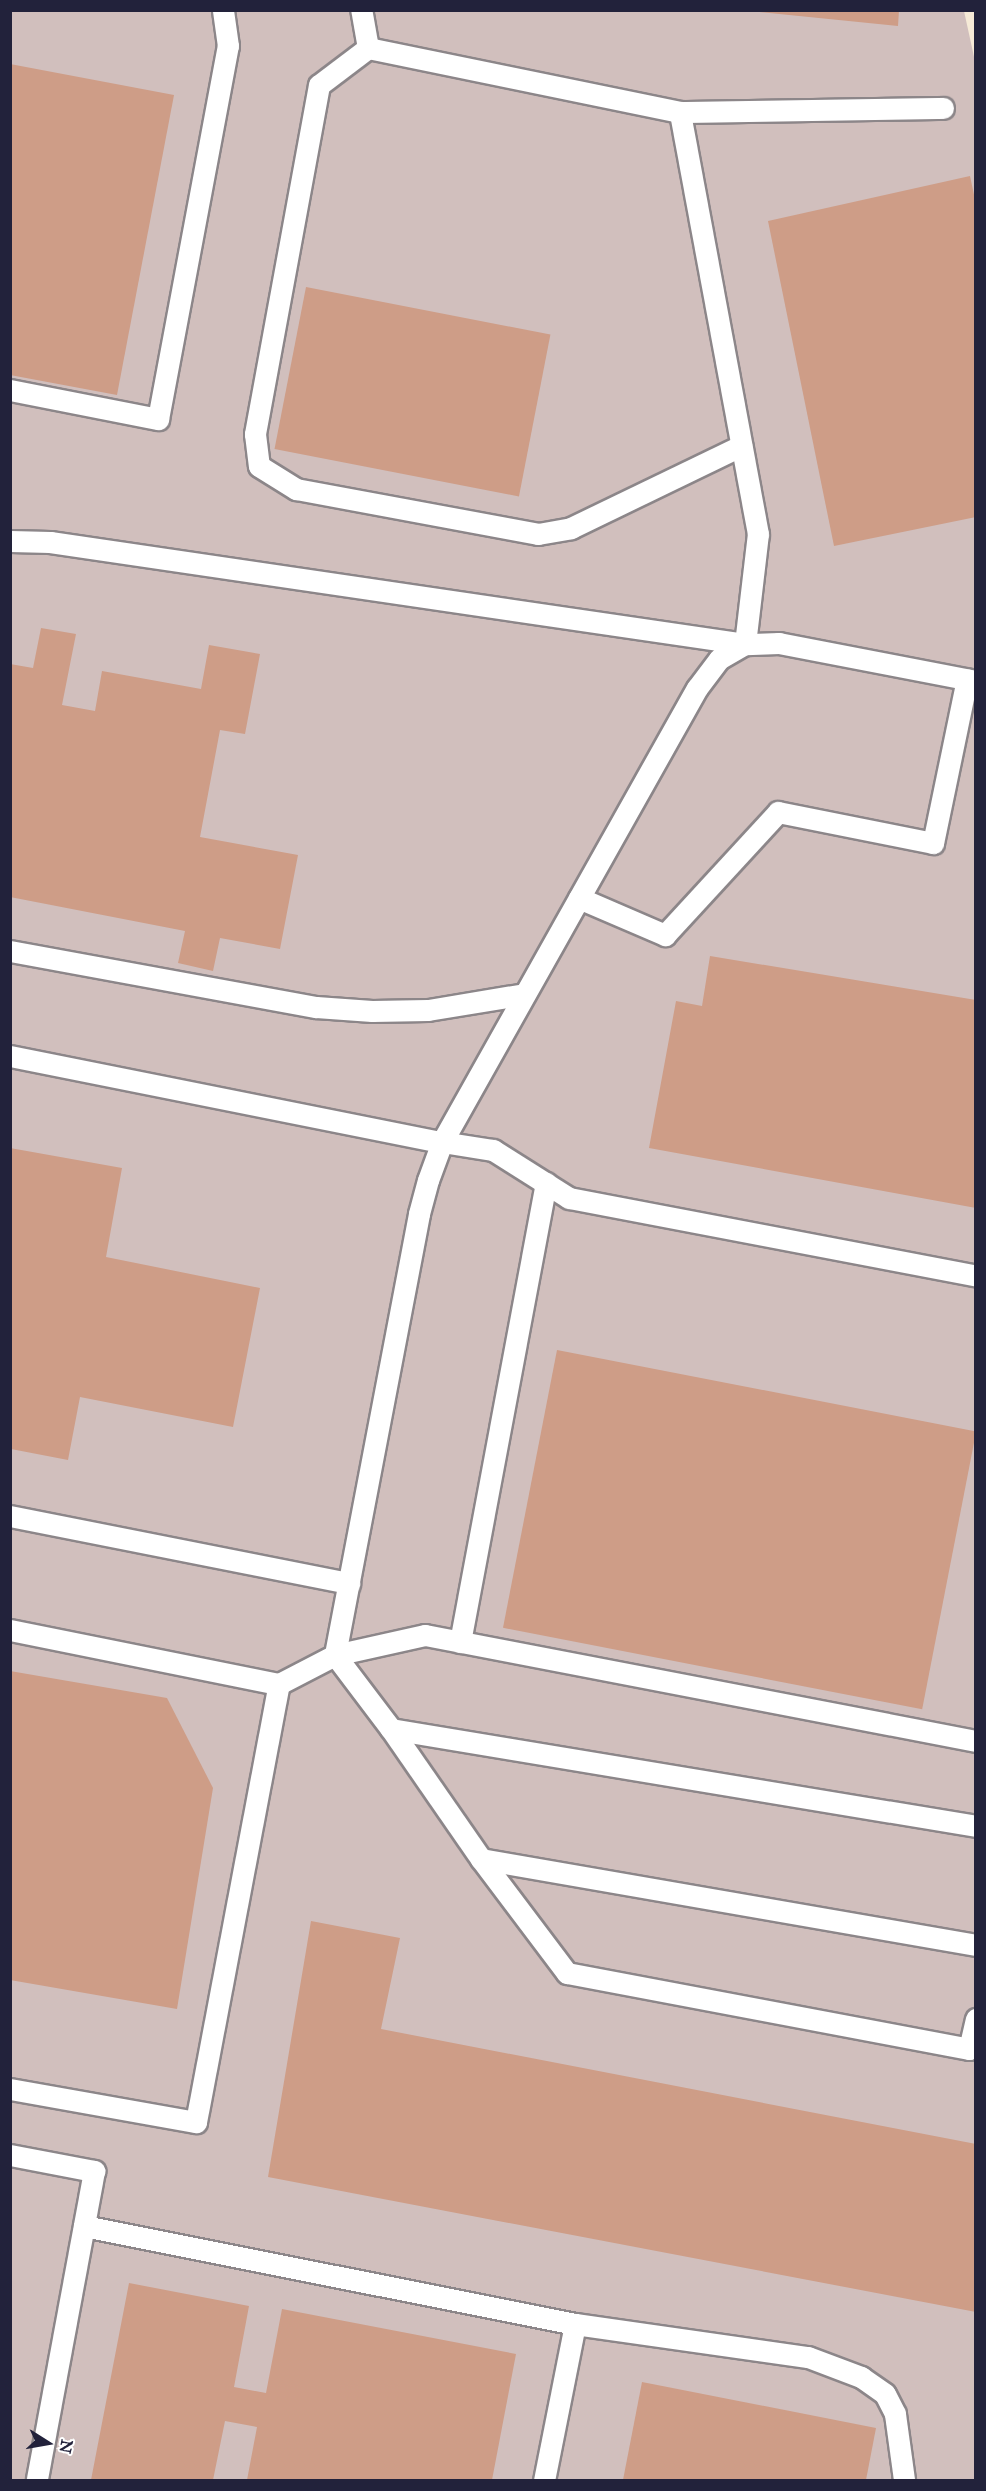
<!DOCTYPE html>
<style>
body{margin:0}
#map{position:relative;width:986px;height:2491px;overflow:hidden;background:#f6ead7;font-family:"IM FELL Great Primer",serif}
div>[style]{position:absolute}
.industrial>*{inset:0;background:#d1bfbd}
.building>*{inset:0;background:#ce9d87;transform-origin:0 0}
.roads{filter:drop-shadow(2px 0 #8c8689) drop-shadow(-2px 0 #8c8689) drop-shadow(0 2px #8c8689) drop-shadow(0 -2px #8c8689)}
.lane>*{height:21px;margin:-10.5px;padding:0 10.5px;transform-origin:10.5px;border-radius:10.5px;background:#fff}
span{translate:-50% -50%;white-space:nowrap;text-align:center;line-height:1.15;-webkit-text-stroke:4.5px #fff;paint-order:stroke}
.frame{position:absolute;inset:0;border:12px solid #22223b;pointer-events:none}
.north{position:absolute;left:18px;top:2413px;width:60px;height:60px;-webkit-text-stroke:4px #fff;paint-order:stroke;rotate:101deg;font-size:16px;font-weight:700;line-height:24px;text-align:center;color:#22223b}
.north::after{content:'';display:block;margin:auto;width:21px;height:27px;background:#22223b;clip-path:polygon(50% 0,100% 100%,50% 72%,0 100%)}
</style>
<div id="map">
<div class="industrial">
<div style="clip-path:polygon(11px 11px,964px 11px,976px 66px,975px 2480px,11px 2480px)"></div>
</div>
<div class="building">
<div style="clip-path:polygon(740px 10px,899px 10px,898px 26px)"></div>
<div style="clip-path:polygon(10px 64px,174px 95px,117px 395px,10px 375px)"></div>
<div style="clip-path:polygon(970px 176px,976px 204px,976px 517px,834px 546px,768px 221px)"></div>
<div style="left:306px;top:287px;width:249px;height:165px;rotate:11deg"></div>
<div style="clip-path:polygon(41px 628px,76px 634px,62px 705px,95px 711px,102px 671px,201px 689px,209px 645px,260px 654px,245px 734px,220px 730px,200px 837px,298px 855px,280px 949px,220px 938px,213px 971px,178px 963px,185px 931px,10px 897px,10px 664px,33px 668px)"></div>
<div style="clip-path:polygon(710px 956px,976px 1000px,976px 1208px,649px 1148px,676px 1001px,702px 1006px)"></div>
<div style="clip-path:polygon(10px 1148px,122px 1168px,106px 1257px,260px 1288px,233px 1427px,80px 1397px,68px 1460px,11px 1449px)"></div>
<div style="left:557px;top:1350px;width:427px;height:283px;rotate:11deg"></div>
<div style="clip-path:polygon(10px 1671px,167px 1698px,213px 1788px,177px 2009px,10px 1980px)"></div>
<div style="clip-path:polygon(311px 1921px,400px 1938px,381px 2029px,976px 2144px,976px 2312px,268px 2177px)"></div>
<div style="clip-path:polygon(129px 2283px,249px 2306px,234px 2387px,266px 2393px,282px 2309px,516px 2354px,492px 2480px,247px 2480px,257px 2427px,225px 2421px,213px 2480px,91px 2480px)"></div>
<div style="clip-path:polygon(642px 2382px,876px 2428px,866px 2480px,623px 2480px)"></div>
</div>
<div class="roads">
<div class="lane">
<div style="left:368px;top:48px;width:61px;rotate:142.9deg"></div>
<div style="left:319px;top:85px;width:355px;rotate:100.4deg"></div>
<div style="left:255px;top:434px;width:32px;rotate:83deg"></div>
<div style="left:259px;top:466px;width:44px;rotate:31.9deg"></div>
<div style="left:296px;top:489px;width:246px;rotate:10.5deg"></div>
<div style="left:538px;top:534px;width:34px;rotate:-10deg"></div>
<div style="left:571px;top:528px;width:189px;rotate:-25.8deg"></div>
<div style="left:680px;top:112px;width:263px;rotate:-0.9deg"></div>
<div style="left:10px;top:390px;width:151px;rotate:11.1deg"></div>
<div style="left:158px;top:419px;width:380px;rotate:-79.4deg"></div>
<div style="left:228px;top:46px;width:36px;rotate:-98deg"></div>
<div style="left:10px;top:541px;width:40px;rotate:1.4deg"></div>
<div style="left:50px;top:542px;width:702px;rotate:8.35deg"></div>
<div style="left:745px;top:644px;width:111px;rotate:-83.3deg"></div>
<div style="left:758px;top:534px;width:429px;rotate:-100.5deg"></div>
<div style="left:680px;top:112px;width:318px;rotate:-168.4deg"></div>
<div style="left:368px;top:48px;width:39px;rotate:-100deg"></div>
<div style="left:976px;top:681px;width:201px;rotate:-169.1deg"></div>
<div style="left:779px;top:643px;width:34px;rotate:178deg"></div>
<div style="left:745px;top:644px;width:30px;rotate:150deg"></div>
<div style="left:719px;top:659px;width:36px;rotate:127deg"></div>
<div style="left:697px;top:688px;width:521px;rotate:119.32deg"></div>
<div style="left:442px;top:1142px;width:40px;rotate:110.2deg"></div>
<div style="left:428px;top:1180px;width:35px;rotate:105deg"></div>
<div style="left:419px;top:1214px;width:449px;rotate:100.8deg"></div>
<div style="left:335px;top:1655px;width:93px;rotate:52.9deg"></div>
<div style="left:391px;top:1729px;width:158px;rotate:55.3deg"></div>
<div style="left:481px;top:1859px;width:502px;rotate:9.86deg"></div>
<div style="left:579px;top:898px;width:94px;rotate:23.3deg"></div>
<div style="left:665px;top:935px;width:167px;rotate:-47.4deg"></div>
<div style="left:778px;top:812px;width:158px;rotate:11.3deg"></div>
<div style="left:933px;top:843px;width:167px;rotate:-78.3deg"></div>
<div style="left:10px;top:951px;width:311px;rotate:10.4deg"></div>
<div style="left:316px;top:1007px;width:56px;rotate:4.1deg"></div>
<div style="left:372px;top:1011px;width:56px;rotate:-1deg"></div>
<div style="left:428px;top:1010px;width:98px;rotate:-9.4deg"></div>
<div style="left:10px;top:1056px;width:440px;rotate:11.3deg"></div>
<div style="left:442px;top:1142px;width:52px;rotate:8.9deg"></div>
<div style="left:493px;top:1150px;width:90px;rotate:32.3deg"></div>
<div style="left:569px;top:1198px;width:414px;rotate:10.8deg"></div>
<div style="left:10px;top:1516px;width:346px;rotate:11.2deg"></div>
<div style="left:10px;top:1630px;width:274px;rotate:11.4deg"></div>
<div style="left:279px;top:1684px;width:63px;rotate:-27.4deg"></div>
<div style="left:335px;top:1655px;width:92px;rotate:-12.5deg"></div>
<div style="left:425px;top:1635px;width:561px;rotate:10.89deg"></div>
<div style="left:460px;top:1642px;width:467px;rotate:-79.4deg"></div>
<div style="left:391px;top:1729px;width:593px;rotate:9.41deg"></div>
<div style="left:481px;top:1859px;width:143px;rotate:53deg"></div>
<div style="left:567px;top:1973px;width:409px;rotate:10.7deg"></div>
<div style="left:969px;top:2049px;width:31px;rotate:-77deg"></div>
<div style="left:10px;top:2089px;width:189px;rotate:10.1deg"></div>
<div style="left:196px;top:2122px;width:446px;rotate:-79.3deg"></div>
<div style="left:10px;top:2155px;width:86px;rotate:10.8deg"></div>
<div style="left:94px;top:2171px;width:314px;rotate:100.5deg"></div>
<div style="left:84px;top:2226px;width:501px;rotate:11.29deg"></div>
<div style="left:575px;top:2324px;width:159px;rotate:101.2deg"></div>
<div style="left:575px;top:2324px;width:235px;rotate:8.1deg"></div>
<div style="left:808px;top:2357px;width:57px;rotate:20.7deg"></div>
<div style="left:861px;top:2377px;width:29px;rotate:35deg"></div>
<div style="left:885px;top:2394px;width:22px;rotate:63deg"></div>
<div style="left:895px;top:2414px;width:67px;rotate:82.2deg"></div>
</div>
</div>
<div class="frame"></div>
<div class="north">N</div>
</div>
